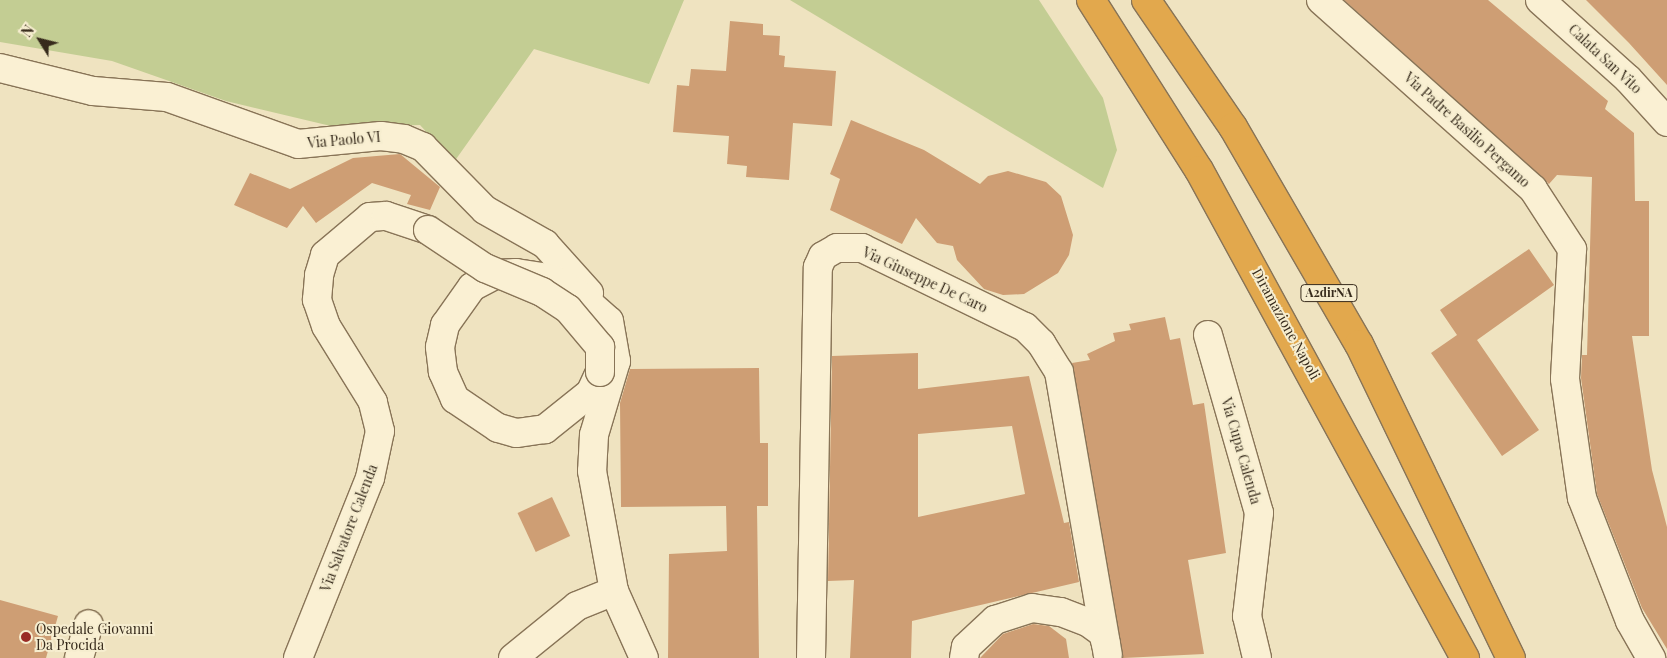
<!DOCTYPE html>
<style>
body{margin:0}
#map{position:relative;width:1667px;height:658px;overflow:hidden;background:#efe3c0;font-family:"Playfair Display",serif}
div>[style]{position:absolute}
.green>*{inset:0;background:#c3cd93}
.building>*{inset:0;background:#ce9e74;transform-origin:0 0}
.roads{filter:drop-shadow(1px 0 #887457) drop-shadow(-1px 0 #887457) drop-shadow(0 1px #887457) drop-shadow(0 -1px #887457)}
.minor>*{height:28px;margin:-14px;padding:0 14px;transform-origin:14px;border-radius:14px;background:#faf0d3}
.highway>*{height:28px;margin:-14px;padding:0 14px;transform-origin:14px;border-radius:14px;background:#e2a84d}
.bridges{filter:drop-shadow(1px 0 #887457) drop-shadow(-1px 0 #887457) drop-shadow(0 1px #887457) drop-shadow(0 -1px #887457)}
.minor-bridge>*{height:28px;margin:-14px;padding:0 14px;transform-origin:14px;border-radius:14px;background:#faf0d3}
.dots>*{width:14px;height:14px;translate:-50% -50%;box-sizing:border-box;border:2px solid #f6edcf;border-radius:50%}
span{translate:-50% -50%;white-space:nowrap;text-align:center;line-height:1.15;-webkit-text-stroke:4px #f6edcf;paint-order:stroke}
.shield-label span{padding:1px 4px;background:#f6edcf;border:1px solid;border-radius:4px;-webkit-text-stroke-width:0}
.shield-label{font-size:12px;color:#372b1c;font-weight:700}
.street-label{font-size:14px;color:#372b1c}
.poi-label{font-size:14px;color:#372b1c}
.left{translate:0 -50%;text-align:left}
.north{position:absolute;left:15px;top:15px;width:50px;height:50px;-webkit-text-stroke:4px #f6edcf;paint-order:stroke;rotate:306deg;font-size:14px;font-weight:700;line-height:20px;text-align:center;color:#372b1c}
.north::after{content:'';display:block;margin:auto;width:18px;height:22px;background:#372b1c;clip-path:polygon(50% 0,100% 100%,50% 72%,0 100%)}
</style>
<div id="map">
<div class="green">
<div style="clip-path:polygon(0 0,684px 0,649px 84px,534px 49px,454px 162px,420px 125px,335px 127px,226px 101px,112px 61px,0 42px)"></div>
<div style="clip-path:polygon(790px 0,1039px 0,1103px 98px,1117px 150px,1103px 188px)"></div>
</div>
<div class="building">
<div style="clip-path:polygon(1344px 0,1488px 0,1608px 101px,1605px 109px,1634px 133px,1635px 201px,1649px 201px,1649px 336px,1632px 336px,1652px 470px,1667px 527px,1667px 649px,1642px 608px,1597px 494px,1581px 378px,1582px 355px,1587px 355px,1592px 177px,1557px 175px,1549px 184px)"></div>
<div style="clip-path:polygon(1586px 0,1667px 0,1667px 85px,1629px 43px)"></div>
<div style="clip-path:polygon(730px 21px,763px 24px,763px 35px,780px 36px,779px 55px,785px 56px,784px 67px,836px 71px,832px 126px,793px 123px,789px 180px,746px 177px,747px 166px,727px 164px,729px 136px,673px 132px,677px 85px,689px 86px,691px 69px,726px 71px)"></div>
<div style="clip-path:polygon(851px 120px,924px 150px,980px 184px,988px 176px,1008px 171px,1046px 182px,1061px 196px,1073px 235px,1069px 255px,1058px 273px,1024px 294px,1003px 295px,984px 289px,957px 260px,953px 246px,937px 243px,916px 218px,902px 244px,830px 210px,840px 179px,830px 174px)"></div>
<div style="clip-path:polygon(400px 154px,440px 187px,430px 210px,407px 204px,411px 195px,372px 183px,316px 223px,303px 206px,287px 228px,234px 205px,250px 173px,290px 189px,353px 158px)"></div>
<div style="clip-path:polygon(1529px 249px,1554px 285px,1477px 340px,1539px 430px,1502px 456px,1431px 353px,1457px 335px,1440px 310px)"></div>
<div style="clip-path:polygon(1165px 317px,1170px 340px,1180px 338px,1193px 405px,1204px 403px,1226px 553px,1188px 560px,1204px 654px,1123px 658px,1072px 363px,1090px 360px,1087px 354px,1115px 341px,1113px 333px,1131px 330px,1129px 324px)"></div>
<div style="clip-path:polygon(evenodd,918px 353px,918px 389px,1029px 376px,1064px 523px,1069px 522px,1079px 582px,912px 621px,911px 658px,850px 658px,854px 580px,828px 581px,832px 356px,918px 353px,1012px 426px,1025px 494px,918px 517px,918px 434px,1012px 426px)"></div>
<div style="clip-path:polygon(759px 368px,760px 443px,768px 443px,768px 506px,757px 506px,759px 658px,668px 658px,669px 554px,727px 551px,726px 506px,621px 507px,620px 403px,630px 369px)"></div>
<div style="left:552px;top:497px;width:43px;height:38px;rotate:65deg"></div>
<div style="clip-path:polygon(0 600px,58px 616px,46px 658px,0 658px)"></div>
<div style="clip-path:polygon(1033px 624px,1049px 626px,1066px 639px,1069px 658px,980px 658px,1003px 634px)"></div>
</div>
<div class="roads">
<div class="minor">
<div style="left:1321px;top:0;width:284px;rotate:41.7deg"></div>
<div style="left:1533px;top:189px;width:72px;rotate:57deg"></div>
<div style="left:1572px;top:249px;width:130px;rotate:93.1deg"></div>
<div style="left:1565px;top:379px;width:120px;rotate:81.9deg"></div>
<div style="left:1582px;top:498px;width:132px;rotate:68.7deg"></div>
<div style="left:1630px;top:621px;width:43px;rotate:60.4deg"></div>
<div style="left:1540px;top:0;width:118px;rotate:41.9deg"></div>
<div style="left:1628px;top:79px;width:58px;rotate:47.8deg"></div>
<div style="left:0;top:68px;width:96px;rotate:13.9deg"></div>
<div style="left:93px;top:91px;width:74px;rotate:4.6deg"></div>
<div style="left:167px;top:97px;width:139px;rotate:19.7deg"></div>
<div style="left:298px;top:144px;width:83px;rotate:-5.5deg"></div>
<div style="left:381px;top:136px;width:23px;rotate:7deg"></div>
<div style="left:404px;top:139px;width:21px;rotate:23deg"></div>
<div style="left:423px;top:147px;width:88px;rotate:45.5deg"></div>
<div style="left:485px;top:210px;width:69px;rotate:29.5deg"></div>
<div style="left:545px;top:244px;width:66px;rotate:48.1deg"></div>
<div style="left:1208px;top:335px;width:185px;rotate:74deg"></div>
<div style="left:1259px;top:513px;width:104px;rotate:96.6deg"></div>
<div style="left:1247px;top:616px;width:43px;rotate:76.6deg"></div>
<div style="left:600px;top:372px;width:23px;rotate:115deg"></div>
<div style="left:590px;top:393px;width:58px;rotate:141.3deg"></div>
<div style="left:545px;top:429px;width:29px;rotate:172deg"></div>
<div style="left:516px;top:433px;width:19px;rotate:-164deg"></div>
<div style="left:498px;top:428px;width:52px;rotate:-146deg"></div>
<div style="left:455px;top:399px;width:30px;rotate:-114deg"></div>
<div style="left:443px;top:372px;width:25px;rotate:-97deg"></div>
<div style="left:440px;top:347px;width:23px;rotate:-77deg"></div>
<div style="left:445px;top:325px;width:47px;rotate:-54.6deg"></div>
<div style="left:472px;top:287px;width:27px;rotate:-28deg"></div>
<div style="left:496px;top:274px;width:20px;rotate:-3deg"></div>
<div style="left:516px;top:273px;width:38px;rotate:9deg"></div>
<div style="left:554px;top:279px;width:24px;rotate:30deg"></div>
<div style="left:575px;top:291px;width:45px;rotate:41.4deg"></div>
<div style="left:609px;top:321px;width:41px;rotate:80.1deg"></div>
<div style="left:616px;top:361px;width:77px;rotate:106.6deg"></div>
<div style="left:594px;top:435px;width:36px;rotate:93deg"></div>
<div style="left:592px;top:471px;width:122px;rotate:79.6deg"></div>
<div style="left:614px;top:591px;width:73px;rotate:65.9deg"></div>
<div style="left:79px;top:658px;width:35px;rotate:-74deg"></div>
<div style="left:298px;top:658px;width:194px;rotate:-68.2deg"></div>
<div style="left:370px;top:478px;width:48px;rotate:-78deg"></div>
<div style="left:380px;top:431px;width:30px;rotate:-104deg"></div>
<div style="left:373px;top:402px;width:89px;rotate:-121.7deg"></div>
<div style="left:326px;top:326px;width:28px;rotate:-109deg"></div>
<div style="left:317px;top:300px;width:25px;rotate:-85deg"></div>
<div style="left:319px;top:275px;width:21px;rotate:-73deg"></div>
<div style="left:325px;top:255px;width:59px;rotate:-40.2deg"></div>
<div style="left:370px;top:217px;width:16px;rotate:-4deg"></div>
<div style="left:386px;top:216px;width:44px;rotate:18.4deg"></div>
<div style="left:513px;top:658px;width:82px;rotate:-39.1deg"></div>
<div style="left:577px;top:606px;width:40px;rotate:-22deg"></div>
<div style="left:811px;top:658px;width:391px;rotate:-89deg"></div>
<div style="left:818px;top:267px;width:12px;rotate:-66deg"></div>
<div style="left:823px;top:256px;width:16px;rotate:-30deg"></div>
<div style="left:837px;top:248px;width:25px"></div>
<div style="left:862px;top:248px;width:181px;rotate:25.9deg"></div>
<div style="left:1025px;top:327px;width:23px;rotate:45deg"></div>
<div style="left:1041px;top:343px;width:34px;rotate:58deg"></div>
<div style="left:1059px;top:372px;width:287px;rotate:80.2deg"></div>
<div style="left:964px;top:658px;width:11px;rotate:-80deg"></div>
<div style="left:966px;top:647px;width:40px;rotate:-43deg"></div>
<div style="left:995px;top:620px;width:39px;rotate:-18deg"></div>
<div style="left:1032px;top:608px;width:29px;rotate:8deg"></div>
<div style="left:1061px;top:612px;width:30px;rotate:21deg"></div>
<div style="left:1089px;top:623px;width:17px;rotate:36deg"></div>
<div style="left:1103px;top:633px;width:11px;rotate:75deg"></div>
</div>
<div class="highway">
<div style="left:1091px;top:0;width:201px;rotate:57.6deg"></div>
<div style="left:1199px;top:170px;width:556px;rotate:61.41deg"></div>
<div style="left:1146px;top:0;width:154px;rotate:55.6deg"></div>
<div style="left:1233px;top:127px;width:251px;rotate:59.9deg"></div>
<div style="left:1359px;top:344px;width:349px;rotate:64.2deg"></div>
</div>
</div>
<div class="bridges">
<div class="minor-bridge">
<div style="left:428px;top:230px;width:69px;rotate:33.7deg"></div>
<div style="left:485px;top:268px;width:62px;rotate:22.8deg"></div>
<div style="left:542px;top:292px;width:31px;rotate:33deg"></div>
<div style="left:568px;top:309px;width:50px;rotate:49.9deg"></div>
<div style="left:600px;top:347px;width:25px;rotate:90deg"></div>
</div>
</div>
<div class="dots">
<div style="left:26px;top:637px;background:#992b25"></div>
</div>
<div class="shield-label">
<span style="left:1329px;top:293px">A2dirNA</span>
</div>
<div class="street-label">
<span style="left:1605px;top:59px;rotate:43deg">Calata San Vito</span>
<span style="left:1467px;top:130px;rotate:42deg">Via Padre Basilio Pergamo</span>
<span style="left:344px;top:140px;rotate:-5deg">Via Paolo VI</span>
<span style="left:925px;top:280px;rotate:25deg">Via Giuseppe De Caro</span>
<span style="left:1286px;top:324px;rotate:61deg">Diramazione Napoli</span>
<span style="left:1241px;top:451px;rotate:74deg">Via Cupa Calenda</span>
<span style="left:349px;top:528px;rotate:-69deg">Via Salvatore Calenda</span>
</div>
<div class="poi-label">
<span class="left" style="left:36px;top:637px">Ospedale Giovanni<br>Da Procida</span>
</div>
<div class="north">N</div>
</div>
